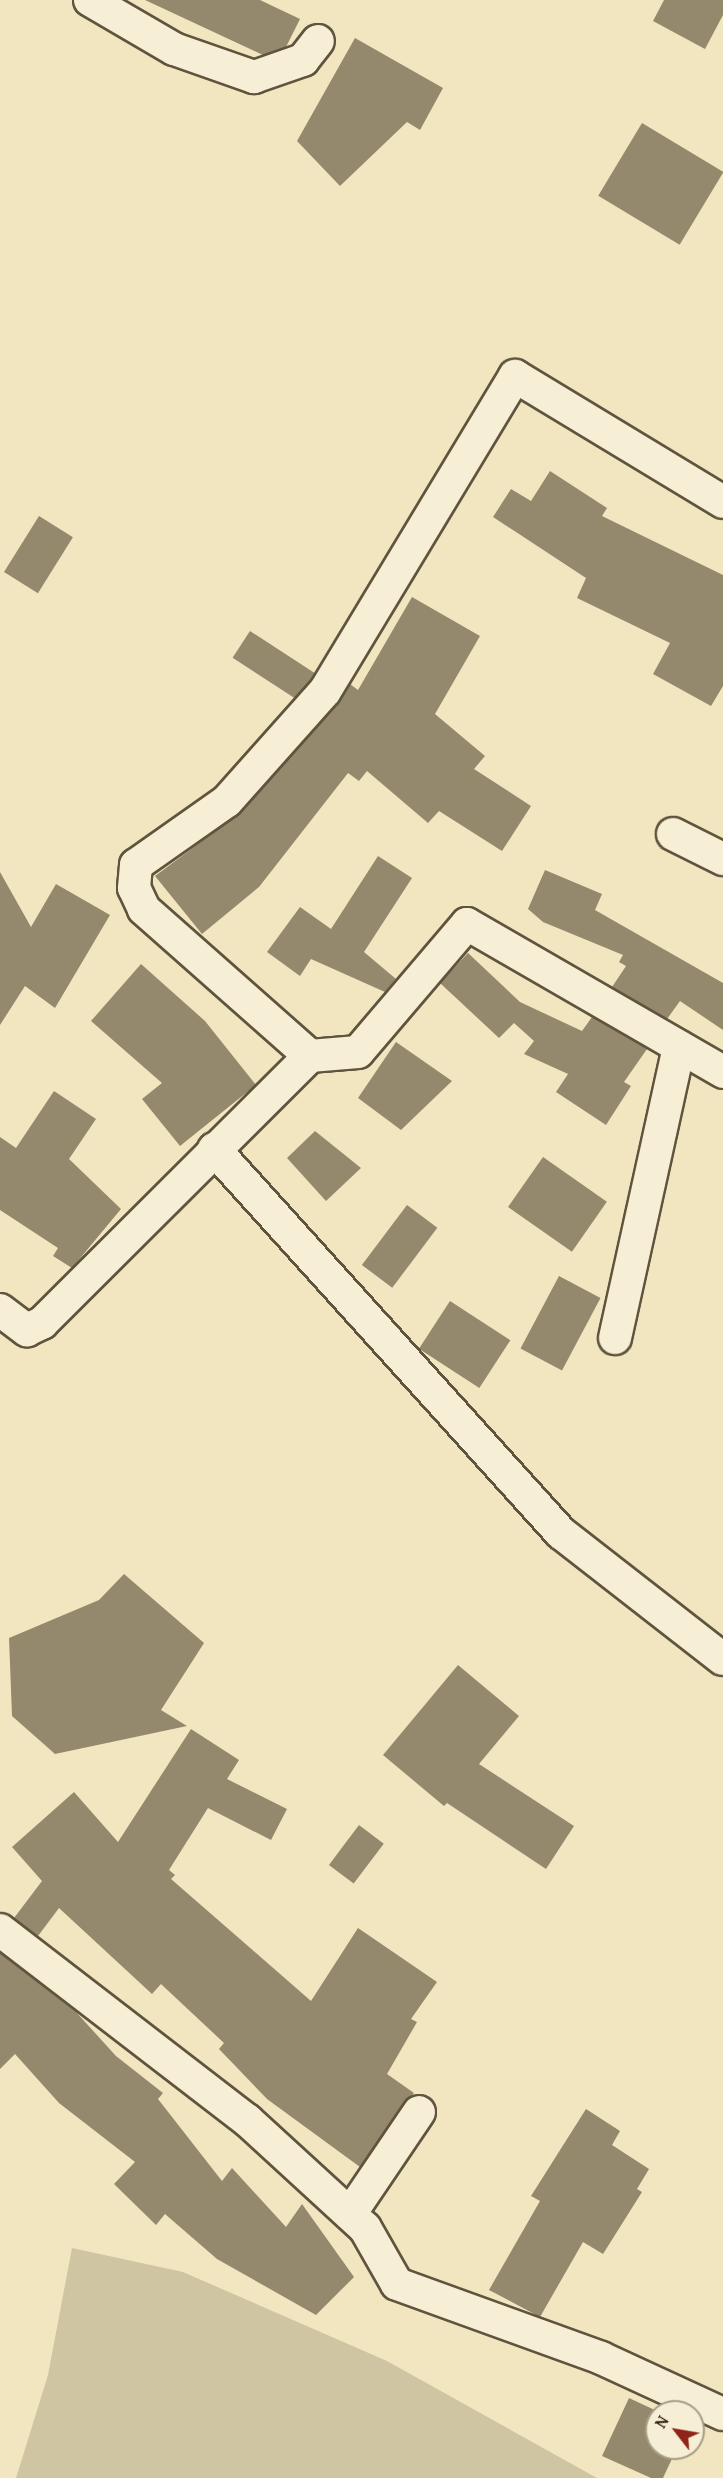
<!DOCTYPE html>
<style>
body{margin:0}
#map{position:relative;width:723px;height:2478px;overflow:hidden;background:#f1e6c0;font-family:"Gentium Book Plus",serif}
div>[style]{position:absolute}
.green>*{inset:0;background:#d0c5a3}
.building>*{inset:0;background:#94896d;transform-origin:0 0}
.roads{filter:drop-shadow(2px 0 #60543e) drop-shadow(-2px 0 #60543e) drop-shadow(0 2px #60543e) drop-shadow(0 -2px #60543e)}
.minor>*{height:32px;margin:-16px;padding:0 16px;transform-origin:16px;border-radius:16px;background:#f6efd6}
span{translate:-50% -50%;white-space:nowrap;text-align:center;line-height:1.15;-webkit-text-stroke:4.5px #f6efd6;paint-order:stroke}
.north{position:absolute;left:645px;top:2400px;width:60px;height:60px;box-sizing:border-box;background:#f6efd6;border:2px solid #a79e88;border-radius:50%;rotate:301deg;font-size:16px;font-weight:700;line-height:24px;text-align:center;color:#302413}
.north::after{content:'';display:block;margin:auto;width:21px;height:27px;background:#8f2418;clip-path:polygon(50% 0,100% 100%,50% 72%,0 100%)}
</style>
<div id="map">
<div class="green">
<div style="clip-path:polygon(72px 2248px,183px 2272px,387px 2361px,597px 2478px,16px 2478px,48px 2375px)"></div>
</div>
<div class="building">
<div style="clip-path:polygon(145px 0,260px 0,300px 19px,286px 47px,263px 55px)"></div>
<div style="clip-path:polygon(664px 0,723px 0,723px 15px,705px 49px,653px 21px)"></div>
<div style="clip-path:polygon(355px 38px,443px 88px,420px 130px,407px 122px,340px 186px,297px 141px)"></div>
<div style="left:642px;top:123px;width:95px;height:85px;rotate:31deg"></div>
<div style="clip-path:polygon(550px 471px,607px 508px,602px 516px,723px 575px,723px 686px,711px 706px,653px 674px,670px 643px,577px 598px,586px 578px,493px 517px,511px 489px,531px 501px)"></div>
<div style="left:39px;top:516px;width:40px;height:66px;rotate:32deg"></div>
<div style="clip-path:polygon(412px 597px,480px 636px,435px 714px,485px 756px,474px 769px,531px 806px,502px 851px,439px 811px,428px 823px,367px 771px,359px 781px,348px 773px,259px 887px,202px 934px,155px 876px,240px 813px,350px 684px,358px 690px)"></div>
<div style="left:250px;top:631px;width:77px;height:32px;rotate:33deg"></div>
<div style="clip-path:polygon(378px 856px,412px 878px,364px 952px,396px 979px,385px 992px,311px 959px,300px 976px,267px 952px,300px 907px,331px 929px)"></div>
<div style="clip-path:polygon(545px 870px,602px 894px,595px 910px,723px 983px,723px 1030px,680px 1001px,667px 1019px,612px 987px,626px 966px,619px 962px,623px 955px,543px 922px,528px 909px)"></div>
<div style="clip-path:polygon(0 872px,31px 927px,56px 884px,110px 915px,55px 1008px,25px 986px,0 1025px)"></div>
<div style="clip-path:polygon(468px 953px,520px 1002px,582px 1031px,592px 1017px,647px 1049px,624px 1082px,631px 1086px,606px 1125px,556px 1092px,568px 1074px,524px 1054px,534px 1041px,514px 1023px,499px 1038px,440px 983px)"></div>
<div style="clip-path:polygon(141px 964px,205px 1021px,256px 1085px,180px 1146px,142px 1099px,162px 1083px,91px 1021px)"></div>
<div style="clip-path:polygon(396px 1042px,452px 1081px,401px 1130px,358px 1098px)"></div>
<div style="clip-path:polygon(54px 1091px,96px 1119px,69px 1159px,121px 1209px,72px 1268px,53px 1256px,58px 1248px,0 1210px,0 1137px,16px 1148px)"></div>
<div style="clip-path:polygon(315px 1131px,361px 1168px,326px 1201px,287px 1158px)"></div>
<div style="left:543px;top:1157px;width:78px;height:61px;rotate:35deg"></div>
<div style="left:407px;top:1205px;width:38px;height:75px;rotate:37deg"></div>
<div style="left:559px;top:1276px;width:47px;height:82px;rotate:28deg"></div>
<div style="left:450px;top:1301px;width:72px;height:57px;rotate:33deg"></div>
<div style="clip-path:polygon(124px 1574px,204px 1643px,161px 1710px,187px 1726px,55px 1754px,12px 1716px,9px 1638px,99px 1600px)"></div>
<div style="clip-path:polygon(458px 1665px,519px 1716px,479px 1764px,574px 1826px,546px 1869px,447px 1803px,444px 1806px,383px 1755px)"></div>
<div style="clip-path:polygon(191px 1729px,239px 1760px,227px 1779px,287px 1809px,271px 1840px,208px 1808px,169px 1870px,175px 1875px,171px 1879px,311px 2001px,358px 1928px,437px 1982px,411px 2019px,417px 2022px,387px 2074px,414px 2093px,360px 2167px,267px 2099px,219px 2049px,224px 2043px,161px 1984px,152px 1994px,59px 1908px,38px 1936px,14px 1918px,42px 1881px,12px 1847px,74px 1792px,118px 1842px)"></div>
<div style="left:359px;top:1825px;width:31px;height:50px;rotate:37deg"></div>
<div style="clip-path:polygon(0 1953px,76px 2012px,116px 2056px,163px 2093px,158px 2099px,222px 2181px,232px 2168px,286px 2227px,302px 2204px,354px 2277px,316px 2315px,217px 2259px,165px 2214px,156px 2225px,114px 2184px,135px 2162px,59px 2103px,15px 2054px,0 2069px)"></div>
<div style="clip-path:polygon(586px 2109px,620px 2131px,612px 2145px,649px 2169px,637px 2189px,642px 2192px,603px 2254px,583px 2242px,540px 2317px,489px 2290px,540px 2201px,531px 2196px)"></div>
<div style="clip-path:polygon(629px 2398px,659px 2412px,657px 2448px,677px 2448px,663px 2478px,651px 2478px,602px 2456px)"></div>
</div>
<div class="roads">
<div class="minor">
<div style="left:90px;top:0;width:97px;rotate:30.3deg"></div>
<div style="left:174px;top:49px;width:85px;rotate:19.3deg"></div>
<div style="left:254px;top:77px;width:52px;rotate:-19.1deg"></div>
<div style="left:303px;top:60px;width:24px;rotate:-52deg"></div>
<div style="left:673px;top:834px;width:56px;rotate:26.6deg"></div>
<div style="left:310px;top:1056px;width:222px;rotate:-138.5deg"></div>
<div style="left:144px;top:909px;width:23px;rotate:-115deg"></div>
<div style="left:134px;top:888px;width:23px;rotate:-85deg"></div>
<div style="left:136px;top:865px;width:111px;rotate:-35.1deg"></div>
<div style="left:227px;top:801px;width:147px;rotate:-48.3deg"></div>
<div style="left:325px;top:691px;width:368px;rotate:-58.9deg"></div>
<div style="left:515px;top:376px;width:243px;rotate:31.2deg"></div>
<div style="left:214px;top:1149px;width:518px;rotate:47.9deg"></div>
<div style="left:561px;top:1533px;width:205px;rotate:37.9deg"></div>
<div style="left:0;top:1310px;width:34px;rotate:37deg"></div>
<div style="left:27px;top:1330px;width:17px;rotate:-25deg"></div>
<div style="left:42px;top:1323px;width:378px;rotate:-44.9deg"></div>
<div style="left:310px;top:1056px;width:48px;rotate:-4.8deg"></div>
<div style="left:358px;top:1052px;width:168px;rotate:-49.6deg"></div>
<div style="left:467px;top:924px;width:296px;rotate:30deg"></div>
<div style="left:615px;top:1338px;width:298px;rotate:-77.6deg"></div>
<div style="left:0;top:1930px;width:312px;rotate:37.6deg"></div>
<div style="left:247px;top:2120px;width:160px;rotate:42.5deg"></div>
<div style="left:365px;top:2228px;width:64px;rotate:60.3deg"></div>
<div style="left:397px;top:2284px;width:217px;rotate:19.9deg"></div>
<div style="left:601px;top:2358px;width:134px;rotate:24.7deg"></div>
<div style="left:350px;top:2214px;width:123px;rotate:-55.9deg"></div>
</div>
</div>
<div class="north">N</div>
</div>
